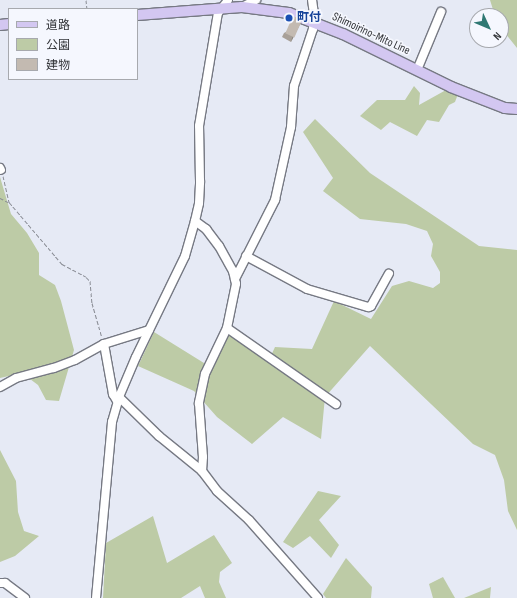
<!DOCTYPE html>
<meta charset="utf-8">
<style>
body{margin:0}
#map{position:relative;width:517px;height:598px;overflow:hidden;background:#e6eaf5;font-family:"Sofia Sans Condensed","Noto Sans JP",sans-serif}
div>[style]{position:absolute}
.green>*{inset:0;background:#bdcba6}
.path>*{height:1px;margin-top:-0.5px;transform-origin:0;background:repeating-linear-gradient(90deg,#888b93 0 4px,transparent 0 6px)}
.roads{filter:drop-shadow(1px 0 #767983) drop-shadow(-1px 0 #767983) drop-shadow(0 1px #767983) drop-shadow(0 -1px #767983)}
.minor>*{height:8px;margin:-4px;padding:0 4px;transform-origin:4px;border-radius:4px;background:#fff}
.major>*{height:10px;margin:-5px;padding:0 5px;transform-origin:5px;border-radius:5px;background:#d3c7f1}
.wall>*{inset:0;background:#a8a098}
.shaded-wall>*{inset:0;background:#88827c}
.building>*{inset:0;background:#c3bab1;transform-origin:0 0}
.dots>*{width:11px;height:11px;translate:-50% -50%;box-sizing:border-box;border:2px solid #f5f7fe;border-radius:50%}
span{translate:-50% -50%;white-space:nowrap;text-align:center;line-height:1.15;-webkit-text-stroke:3.5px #f5f7fe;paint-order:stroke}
.transit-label{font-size:12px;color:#164399;font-weight:700}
.left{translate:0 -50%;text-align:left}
.street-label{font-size:12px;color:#313337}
.legend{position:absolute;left:8px;top:8px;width:130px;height:72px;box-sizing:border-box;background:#f5f7fe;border:1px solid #a7a9ae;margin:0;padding:5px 7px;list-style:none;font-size:12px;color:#313337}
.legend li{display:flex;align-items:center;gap:8px;height:20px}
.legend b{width:20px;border:1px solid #a7a9ae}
.north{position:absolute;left:469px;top:8px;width:40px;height:40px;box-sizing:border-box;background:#f5f7fe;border:1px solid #a7a9ae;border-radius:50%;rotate:134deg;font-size:11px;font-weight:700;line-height:16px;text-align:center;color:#313337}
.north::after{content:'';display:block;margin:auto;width:14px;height:18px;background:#2f7873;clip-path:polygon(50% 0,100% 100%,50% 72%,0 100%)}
</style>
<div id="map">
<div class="green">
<div style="clip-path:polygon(490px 0,517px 0,517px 48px,501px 28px,501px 16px,495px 16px)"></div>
<div style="clip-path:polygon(414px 86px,420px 93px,419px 105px,446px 90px,458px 94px,455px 102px,449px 105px,439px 122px,427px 120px,417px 136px,390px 122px,381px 130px,360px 116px,377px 100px,405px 100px)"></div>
<div style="clip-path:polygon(315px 119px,370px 173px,479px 246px,517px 250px,517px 530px,508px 511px,504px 480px,495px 455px,473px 444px,370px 346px,325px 397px,321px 439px,283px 417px,252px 444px,217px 417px,194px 391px,138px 366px,154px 332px,212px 368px,229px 334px,269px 360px,275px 347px,312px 349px,334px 301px,371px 319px,392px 286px,409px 281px,433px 288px,440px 283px,440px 272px,431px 256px,433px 244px,427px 231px,406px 224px,360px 219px,323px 191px,333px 178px,303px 132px)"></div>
<div style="clip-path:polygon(0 177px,11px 214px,27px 233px,39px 253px,39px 275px,55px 285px,61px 301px,74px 350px,59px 401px,46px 400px,38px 385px,22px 373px,0 378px)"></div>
<div style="clip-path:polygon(0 450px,16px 481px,18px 512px,24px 531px,39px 536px,15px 556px,0 562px)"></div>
<div style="clip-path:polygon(318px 491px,341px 496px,319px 520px,339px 545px,331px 558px,310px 536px,293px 548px,283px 542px)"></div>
<div style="clip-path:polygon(153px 516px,167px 563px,214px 535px,232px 563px,220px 572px,219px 582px,226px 598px,205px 598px,200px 586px,181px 598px,103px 598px,106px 543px)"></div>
<div style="clip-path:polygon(346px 558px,372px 587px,371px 598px,326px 598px,323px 594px)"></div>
<div style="clip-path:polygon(443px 577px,455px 598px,433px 598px,429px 584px)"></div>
<div style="clip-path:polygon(491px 587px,490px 598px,464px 598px)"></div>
</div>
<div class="path">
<div style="left:86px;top:0;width:9px;rotate:84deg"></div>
<div style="left:3px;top:176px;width:27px;rotate:77deg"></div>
<div style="left:9px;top:202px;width:82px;rotate:49.5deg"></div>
<div style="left:62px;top:264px;width:27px;rotate:28deg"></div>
<div style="left:86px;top:277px;width:6px;rotate:45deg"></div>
<div style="left:90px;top:281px;width:22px;rotate:85deg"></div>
<div style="left:92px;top:303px;width:35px;rotate:74deg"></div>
<div style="left:0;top:198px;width:9px;rotate:27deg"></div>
</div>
<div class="roads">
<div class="minor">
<div style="left:242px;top:7px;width:16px;rotate:-27deg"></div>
<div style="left:417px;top:70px;width:63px;rotate:-67.5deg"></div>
<div style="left:0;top:168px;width:2px;rotate:63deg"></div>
<div style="left:195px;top:221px;width:14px;rotate:36deg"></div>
<div style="left:206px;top:229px;width:21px;rotate:53deg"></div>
<div style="left:219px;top:246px;width:29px;rotate:61deg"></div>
<div style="left:233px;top:271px;width:13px;rotate:77deg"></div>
<div style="left:236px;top:284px;width:45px;rotate:101.6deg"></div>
<div style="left:227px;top:328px;width:51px;rotate:115.6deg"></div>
<div style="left:205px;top:374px;width:30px;rotate:102deg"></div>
<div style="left:199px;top:403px;width:54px;rotate:85.8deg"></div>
<div style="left:203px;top:457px;width:14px;rotate:94deg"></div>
<div style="left:246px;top:256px;width:69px;rotate:28.4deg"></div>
<div style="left:307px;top:289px;width:64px;rotate:16.4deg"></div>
<div style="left:368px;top:307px;width:3px;rotate:-18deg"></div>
<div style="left:371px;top:306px;width:37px;rotate:-61deg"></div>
<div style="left:235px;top:279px;width:89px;rotate:-63.1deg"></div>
<div style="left:275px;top:200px;width:75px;rotate:-77.6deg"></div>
<div style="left:291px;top:127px;width:41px;rotate:-85.8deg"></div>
<div style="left:294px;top:86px;width:60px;rotate:-71.6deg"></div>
<div style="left:313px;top:29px;width:15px;rotate:-86deg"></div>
<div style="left:314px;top:14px;width:14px;rotate:-98deg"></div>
<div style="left:227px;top:328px;width:133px;rotate:34.9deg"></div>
<div style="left:104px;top:344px;width:51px;rotate:79.8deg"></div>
<div style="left:113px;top:394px;width:8px;rotate:60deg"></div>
<div style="left:0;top:387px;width:18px;rotate:-29deg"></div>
<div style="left:16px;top:378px;width:39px;rotate:-15deg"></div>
<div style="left:54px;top:368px;width:22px;rotate:-21deg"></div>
<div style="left:75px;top:360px;width:33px;rotate:-29deg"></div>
<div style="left:104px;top:344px;width:47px;rotate:-17.3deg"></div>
<div style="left:119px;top:397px;width:56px;rotate:44.3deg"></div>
<div style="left:159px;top:436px;width:55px;rotate:39.1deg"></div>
<div style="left:202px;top:471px;width:25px;rotate:53deg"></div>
<div style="left:217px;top:491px;width:43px;rotate:42.2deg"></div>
<div style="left:249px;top:520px;width:104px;rotate:48.5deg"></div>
<div style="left:0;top:583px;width:5px"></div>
<div style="left:5px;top:583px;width:25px;rotate:37deg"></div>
<div style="left:96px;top:598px;width:177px;rotate:-84.8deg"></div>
<div style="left:112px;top:422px;width:26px;rotate:-74deg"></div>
<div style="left:119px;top:397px;width:43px;rotate:-67deg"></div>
<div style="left:136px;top:357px;width:112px;rotate:-64.1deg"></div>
<div style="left:185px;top:256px;width:36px;rotate:-74deg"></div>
<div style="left:195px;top:221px;width:18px;rotate:-77deg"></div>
<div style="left:199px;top:203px;width:22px;rotate:-87deg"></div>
<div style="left:200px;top:181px;width:55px;rotate:-91deg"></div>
<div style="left:199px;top:126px;width:115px;rotate:-80.5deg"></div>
<div style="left:218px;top:13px;width:16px;rotate:-52deg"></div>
</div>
<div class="major">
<div style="left:137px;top:15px;width:105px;rotate:-4.4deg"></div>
<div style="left:242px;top:7px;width:47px;rotate:7.3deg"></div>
<div style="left:289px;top:13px;width:58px;rotate:21.3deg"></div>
<div style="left:343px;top:34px;width:120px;rotate:26.1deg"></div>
<div style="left:451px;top:87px;width:58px;rotate:21.3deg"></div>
<div style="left:505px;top:108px;width:12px;rotate:5deg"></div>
<div style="left:0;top:25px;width:9px;rotate:-6deg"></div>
</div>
</div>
<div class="wall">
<div style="clip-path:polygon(300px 24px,291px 42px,282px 37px,284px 33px)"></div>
</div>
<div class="shaded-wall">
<div style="clip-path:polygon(302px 20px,291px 42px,292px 38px)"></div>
</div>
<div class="building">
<div style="left:293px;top:16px;width:10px;height:19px;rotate:24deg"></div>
</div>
<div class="dots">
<div style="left:289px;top:18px;background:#1a4fb4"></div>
</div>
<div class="transit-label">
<span class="left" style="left:297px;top:18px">町付</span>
</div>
<div class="street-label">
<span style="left:371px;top:34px;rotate:25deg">Shimoirino-Mito Line</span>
</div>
<ul class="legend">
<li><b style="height:5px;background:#d3c7f1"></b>道路</li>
<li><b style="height:11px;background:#bdcba6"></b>公園</li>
<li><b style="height:11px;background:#c3bab1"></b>建物</li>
</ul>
<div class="north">N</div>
</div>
